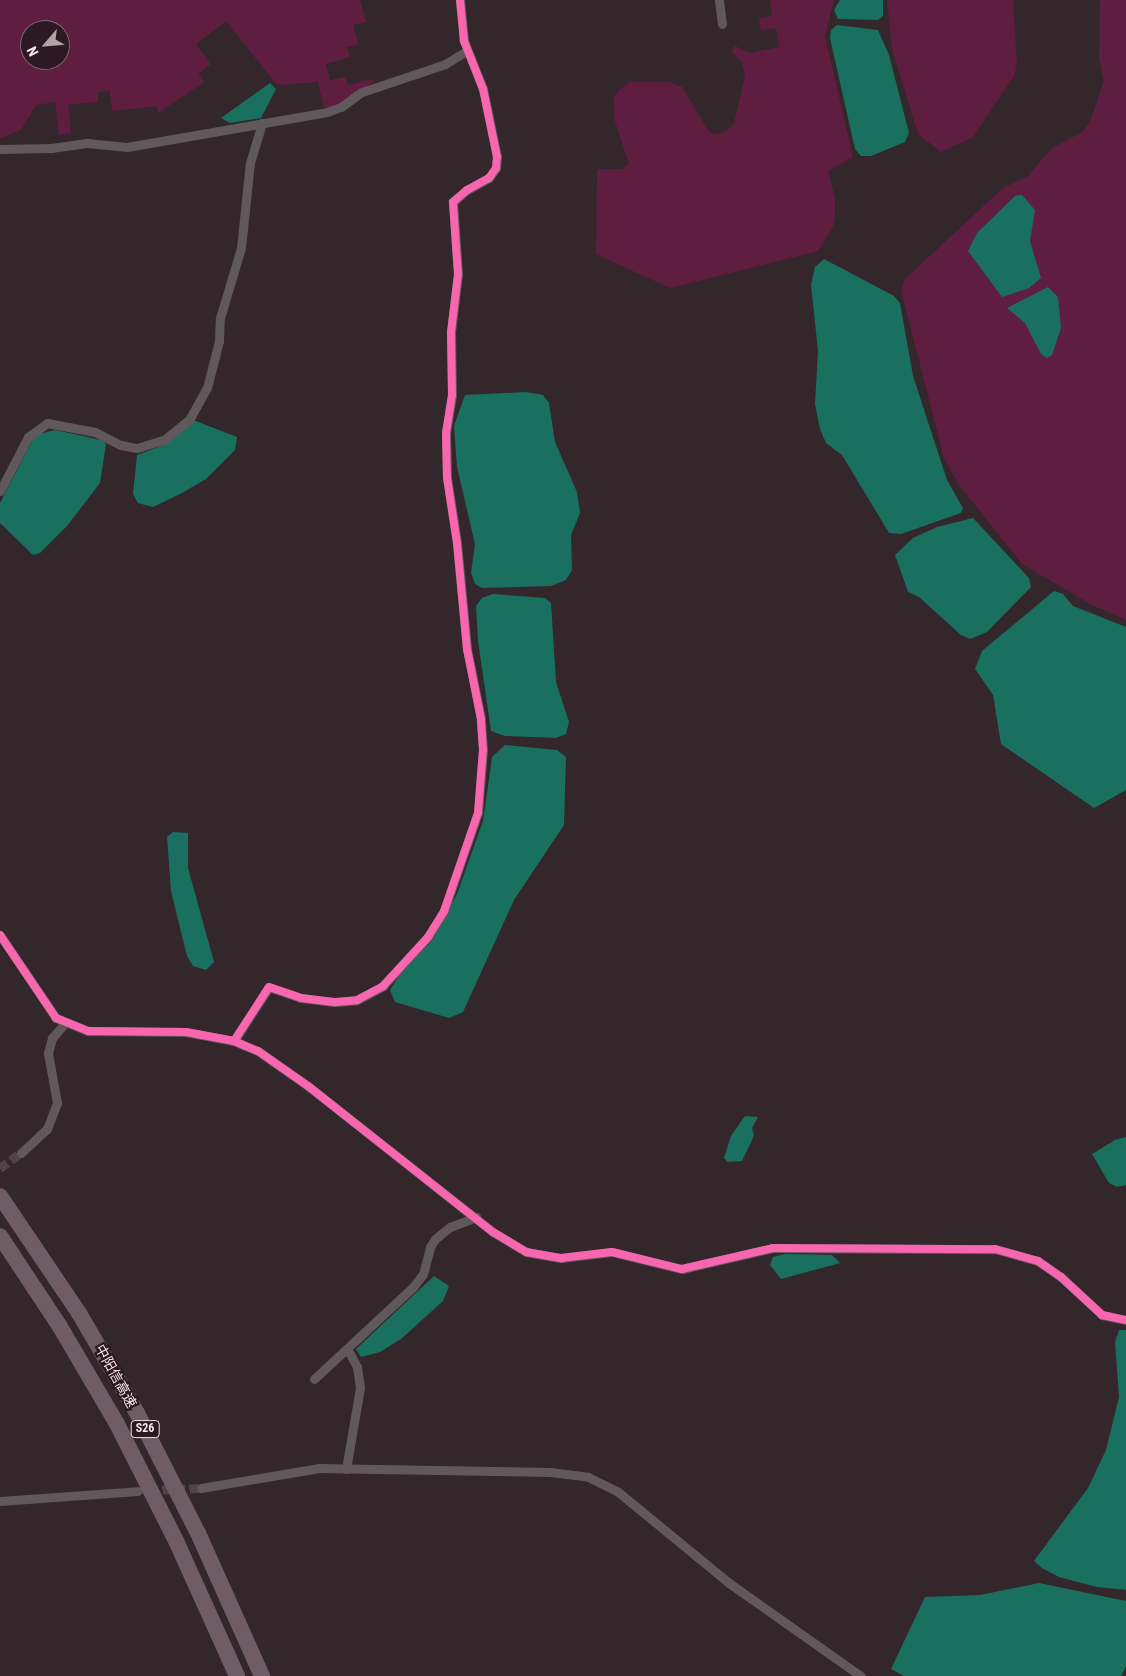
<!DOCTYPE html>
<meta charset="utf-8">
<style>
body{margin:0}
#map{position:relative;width:1126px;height:1676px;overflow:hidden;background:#33272c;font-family:"Roboto Condensed","Noto Sans SC",sans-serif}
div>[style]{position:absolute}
.green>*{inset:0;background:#5f1e3f}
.water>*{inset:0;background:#1a705e}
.street-tunnel>*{height:9px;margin-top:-4.5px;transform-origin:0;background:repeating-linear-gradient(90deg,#504449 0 9px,transparent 0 13.5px)}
.street>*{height:9px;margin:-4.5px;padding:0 4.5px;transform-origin:4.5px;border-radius:4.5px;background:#61585c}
.highway>*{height:16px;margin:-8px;padding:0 8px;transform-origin:8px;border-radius:8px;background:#6f5c64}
.cycleway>*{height:8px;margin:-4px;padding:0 4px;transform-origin:4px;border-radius:4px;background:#f766af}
span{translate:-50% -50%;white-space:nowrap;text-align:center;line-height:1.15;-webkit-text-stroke:4.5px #2d1921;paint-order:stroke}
.shield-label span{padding:1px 4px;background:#2d1921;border:1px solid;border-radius:4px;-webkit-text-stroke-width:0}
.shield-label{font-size:12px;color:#f5e6eb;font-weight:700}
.street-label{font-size:14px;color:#f5e6eb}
.north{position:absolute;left:20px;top:20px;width:50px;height:50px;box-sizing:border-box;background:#2d1921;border:1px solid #7d6b72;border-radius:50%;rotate:243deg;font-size:14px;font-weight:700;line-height:20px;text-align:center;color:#f5e6eb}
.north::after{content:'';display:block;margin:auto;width:18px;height:22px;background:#b1a3a8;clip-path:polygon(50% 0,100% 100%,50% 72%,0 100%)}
</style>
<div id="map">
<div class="green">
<div style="clip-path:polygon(evenodd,0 0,360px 0,366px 22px,353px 25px,358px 44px,347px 47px,350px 57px,326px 64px,330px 80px,346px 77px,348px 85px,373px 79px,374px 82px,332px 108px,324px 108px,318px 82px,277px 85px,226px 21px,196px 44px,211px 64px,198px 74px,204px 82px,158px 113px,157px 106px,112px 111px,110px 91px,98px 92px,98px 102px,68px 105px,71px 133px,59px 135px,55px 102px,36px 105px,21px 130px,0 138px,0 0,30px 30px,60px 30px,60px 60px,30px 60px,30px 30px)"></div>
<div style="clip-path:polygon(770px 0,834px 0,825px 36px,853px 157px,828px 171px,835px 198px,835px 218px,833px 227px,818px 251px,670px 288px,596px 254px,597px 169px,622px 169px,629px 164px,614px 118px,614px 98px,619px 90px,630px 82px,669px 82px,682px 87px,710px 133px,719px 134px,728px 130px,734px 123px,745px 76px,742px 62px,731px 51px,735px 46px,750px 53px,779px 47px,776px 28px,761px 30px,759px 18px,772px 16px)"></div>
<div style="clip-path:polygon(887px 0,1013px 0,1017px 64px,1014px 76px,973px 137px,941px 152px,918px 134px,892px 49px)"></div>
<div style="clip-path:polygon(1100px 0,1126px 0,1126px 620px,1092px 605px,1022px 564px,959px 485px,944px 458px,901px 290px,905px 279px,1003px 188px,1028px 176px,1051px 149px,1082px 132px,1090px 122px,1104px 81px,1099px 58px)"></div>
</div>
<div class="water">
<div style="clip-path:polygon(840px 0,883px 0,883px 16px,878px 20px,838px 19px,834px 10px)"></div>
<div style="clip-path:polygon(837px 25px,878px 30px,889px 55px,909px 133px,905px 142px,871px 156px,861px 156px,855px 149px,830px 38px,831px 30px)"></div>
<div style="clip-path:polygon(270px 83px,276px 89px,261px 118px,230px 123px,221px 118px)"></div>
<div style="clip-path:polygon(1022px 195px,1035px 210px,1030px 241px,1041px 278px,1029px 288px,1002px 297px,968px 251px,977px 233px,1015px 196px)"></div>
<div style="clip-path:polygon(824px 259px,894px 296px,900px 303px,913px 376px,947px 480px,963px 508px,961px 513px,901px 534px,889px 533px,842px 455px,826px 443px,820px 429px,815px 404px,818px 351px,811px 285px,815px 267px)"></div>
<div style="clip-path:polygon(1048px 287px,1058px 297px,1061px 328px,1052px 355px,1047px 358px,1041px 354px,1025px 323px,1007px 308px)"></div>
<div style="clip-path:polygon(526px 392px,543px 395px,549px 403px,555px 442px,577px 492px,580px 513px,571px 535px,572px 570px,566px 580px,551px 586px,482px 588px,475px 584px,471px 573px,475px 544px,457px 467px,454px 426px,465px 395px)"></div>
<div style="clip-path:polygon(193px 420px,237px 437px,235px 450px,206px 479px,182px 493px,153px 507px,138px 503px,133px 494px,137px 455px,161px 446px)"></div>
<div style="clip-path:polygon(55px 430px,101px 440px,106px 444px,100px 483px,67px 526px,40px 553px,33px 555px,0 523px,0 503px,35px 435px)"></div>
<div style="clip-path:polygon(973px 518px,1029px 578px,1031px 587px,987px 632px,970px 639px,961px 635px,919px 597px,908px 592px,895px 555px,913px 538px,937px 527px)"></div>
<div style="clip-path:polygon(1054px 591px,1063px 594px,1073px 606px,1126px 627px,1126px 790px,1094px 808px,1001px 744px,993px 695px,975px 669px,982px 651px)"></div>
<div style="clip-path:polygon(493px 594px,545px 598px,551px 603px,556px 682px,569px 722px,566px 734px,556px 738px,505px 736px,491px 731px,478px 641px,476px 606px,482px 598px)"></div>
<div style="clip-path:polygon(505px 745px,557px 750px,566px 757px,564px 825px,514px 900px,463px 1012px,449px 1018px,395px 1002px,390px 990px,404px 968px,431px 942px,457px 894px,483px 821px,492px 757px)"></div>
<div style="clip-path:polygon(173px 832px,188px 833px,188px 868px,214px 962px,206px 970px,193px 966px,187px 956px,171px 891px,167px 837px)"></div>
<div style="clip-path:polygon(745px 1116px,758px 1117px,752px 1128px,754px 1136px,742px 1161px,728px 1162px,724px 1158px,731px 1136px)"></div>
<div style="clip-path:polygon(1126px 1137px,1126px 1185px,1117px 1187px,1109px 1183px,1092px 1154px,1115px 1140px)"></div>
<div style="clip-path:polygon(785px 1254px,832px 1255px,840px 1263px,781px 1279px,770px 1265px,773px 1257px)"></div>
<div style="clip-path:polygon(434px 1276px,449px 1286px,443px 1301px,401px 1339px,380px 1352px,361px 1357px,356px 1349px)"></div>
<div style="clip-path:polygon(1119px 1330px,1126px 1330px,1126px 1590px,1097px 1587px,1059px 1577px,1042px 1568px,1034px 1561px,1088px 1488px,1106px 1450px,1119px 1397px,1115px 1342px)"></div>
<div style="clip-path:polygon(1039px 1583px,1126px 1601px,1126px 1666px,1121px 1676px,904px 1676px,891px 1669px,925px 1597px,980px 1595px)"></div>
</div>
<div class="street-tunnel">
<div style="left:0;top:1168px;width:26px;rotate:-36deg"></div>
<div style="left:149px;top:1490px;width:52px;rotate:-2.2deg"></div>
</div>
<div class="street">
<div style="left:719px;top:0;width:24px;rotate:83deg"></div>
<div style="left:0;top:149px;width:51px;rotate:-1.1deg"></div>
<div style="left:51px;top:148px;width:36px;rotate:-8deg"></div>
<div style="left:87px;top:143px;width:40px;rotate:5.7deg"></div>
<div style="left:127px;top:147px;width:203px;rotate:-9.9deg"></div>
<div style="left:327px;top:112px;width:15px;rotate:-20deg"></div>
<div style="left:341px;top:107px;width:26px;rotate:-36deg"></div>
<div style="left:362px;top:92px;width:88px;rotate:-18.6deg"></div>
<div style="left:445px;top:64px;width:26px;rotate:-31deg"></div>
<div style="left:0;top:491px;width:61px;rotate:-62.6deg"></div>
<div style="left:28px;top:437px;width:24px;rotate:-36deg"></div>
<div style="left:47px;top:423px;width:49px;rotate:10.6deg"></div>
<div style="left:95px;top:432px;width:29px;rotate:27deg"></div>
<div style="left:121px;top:445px;width:16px;rotate:11deg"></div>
<div style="left:137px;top:448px;width:28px;rotate:-17deg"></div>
<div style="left:164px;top:440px;width:32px;rotate:-39deg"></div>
<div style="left:189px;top:420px;width:37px;rotate:-61deg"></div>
<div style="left:207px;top:388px;width:49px;rotate:-75.7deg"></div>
<div style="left:219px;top:341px;width:23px;rotate:-88deg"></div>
<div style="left:220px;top:318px;width:73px;rotate:-73.3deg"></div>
<div style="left:241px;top:248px;width:85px;rotate:-84deg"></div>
<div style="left:250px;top:163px;width:42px;rotate:-73.3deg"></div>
<div style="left:0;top:935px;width:100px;rotate:56deg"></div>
<div style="left:56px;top:1018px;width:35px;rotate:22deg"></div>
<div style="left:88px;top:1031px;width:98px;rotate:0.6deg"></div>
<div style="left:186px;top:1032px;width:49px;rotate:10.6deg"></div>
<div style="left:234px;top:1041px;width:26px;rotate:23deg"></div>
<div style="left:258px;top:1051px;width:61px;rotate:35deg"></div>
<div style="left:308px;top:1086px;width:236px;rotate:38.3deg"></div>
<div style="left:493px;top:1232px;width:39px;rotate:31deg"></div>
<div style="left:526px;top:1252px;width:36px;rotate:10deg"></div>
<div style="left:561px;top:1258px;width:51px;rotate:-6.7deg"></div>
<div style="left:612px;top:1252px;width:72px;rotate:13.7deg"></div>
<div style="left:682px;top:1269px;width:93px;rotate:-13deg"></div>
<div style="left:773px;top:1248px;width:222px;rotate:0.3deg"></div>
<div style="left:995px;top:1249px;width:45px;rotate:15.6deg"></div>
<div style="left:1038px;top:1261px;width:28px;rotate:35deg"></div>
<div style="left:1061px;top:1277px;width:56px;rotate:42.8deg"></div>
<div style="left:1102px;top:1315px;width:25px;rotate:12deg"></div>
<div style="left:234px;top:1041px;width:64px;rotate:-57.1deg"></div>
<div style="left:269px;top:987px;width:34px;rotate:19deg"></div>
<div style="left:301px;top:998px;width:35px;rotate:7deg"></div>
<div style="left:336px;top:1002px;width:21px;rotate:-5deg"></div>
<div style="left:357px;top:1000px;width:30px;rotate:-28deg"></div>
<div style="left:383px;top:986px;width:67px;rotate:-47.4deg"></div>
<div style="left:428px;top:937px;width:31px;rotate:-58deg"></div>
<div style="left:444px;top:911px;width:104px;rotate:-70.9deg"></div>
<div style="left:478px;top:813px;width:63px;rotate:-85.5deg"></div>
<div style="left:483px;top:750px;width:31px;rotate:-94deg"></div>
<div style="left:481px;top:719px;width:71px;rotate:-101.3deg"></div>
<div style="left:467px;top:649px;width:106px;rotate:-95.4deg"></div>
<div style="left:457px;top:543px;width:66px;rotate:-98.7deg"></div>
<div style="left:447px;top:478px;width:45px;rotate:-91.3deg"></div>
<div style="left:446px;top:433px;width:38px;rotate:-81deg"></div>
<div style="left:452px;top:395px;width:63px;rotate:-90.9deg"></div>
<div style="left:451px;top:332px;width:58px;rotate:-83.1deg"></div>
<div style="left:458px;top:274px;width:72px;rotate:-94deg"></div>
<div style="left:453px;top:202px;width:18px;rotate:-41deg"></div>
<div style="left:467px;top:190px;width:25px;rotate:-29deg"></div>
<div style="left:489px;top:178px;width:12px;rotate:-55deg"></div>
<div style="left:496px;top:168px;width:11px;rotate:-85deg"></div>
<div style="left:497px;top:157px;width:69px;rotate:-101.6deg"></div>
<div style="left:483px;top:89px;width:52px;rotate:-111.6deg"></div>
<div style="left:464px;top:41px;width:41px;rotate:-95.6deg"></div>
<div style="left:21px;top:1153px;width:35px;rotate:-43deg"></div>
<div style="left:47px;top:1129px;width:28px;rotate:-69deg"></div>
<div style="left:57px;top:1103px;width:51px;rotate:-100.2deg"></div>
<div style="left:48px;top:1053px;width:16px;rotate:-75deg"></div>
<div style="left:52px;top:1038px;width:20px;rotate:-49deg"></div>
<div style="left:314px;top:1379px;width:135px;rotate:-42.9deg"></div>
<div style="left:413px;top:1287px;width:16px;rotate:-52deg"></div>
<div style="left:423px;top:1274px;width:28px;rotate:-75deg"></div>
<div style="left:430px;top:1247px;width:9px;rotate:-58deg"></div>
<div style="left:435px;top:1239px;width:19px;rotate:-39deg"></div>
<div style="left:450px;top:1227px;width:28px;rotate:-21deg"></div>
<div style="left:346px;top:1469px;width:82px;rotate:-80.2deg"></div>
<div style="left:360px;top:1388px;width:21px;rotate:-98deg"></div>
<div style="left:357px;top:1367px;width:21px;rotate:-118deg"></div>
<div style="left:201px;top:1488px;width:120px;rotate:-9.6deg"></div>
<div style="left:319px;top:1468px;width:231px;rotate:1deg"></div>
<div style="left:550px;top:1472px;width:38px;rotate:7deg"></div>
<div style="left:588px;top:1477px;width:32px;rotate:26deg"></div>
<div style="left:617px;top:1491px;width:145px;rotate:39.4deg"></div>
<div style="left:729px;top:1583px;width:161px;rotate:35.2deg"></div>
<div style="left:0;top:1501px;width:138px;rotate:-4.1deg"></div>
</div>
<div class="highway">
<div style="left:0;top:1196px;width:141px;rotate:56deg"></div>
<div style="left:79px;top:1313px;width:116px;rotate:59.9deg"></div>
<div style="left:137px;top:1413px;width:135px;rotate:63.1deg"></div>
<div style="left:198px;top:1533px;width:157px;rotate:65.9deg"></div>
<div style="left:0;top:1236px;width:107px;rotate:56.5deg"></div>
<div style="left:59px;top:1325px;width:115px;rotate:59.6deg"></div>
<div style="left:117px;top:1424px;width:133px;rotate:63.2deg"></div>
<div style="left:177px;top:1543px;width:146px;rotate:65.7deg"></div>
</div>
<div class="cycleway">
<div style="left:0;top:935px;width:100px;rotate:56deg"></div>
<div style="left:56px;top:1018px;width:35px;rotate:22deg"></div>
<div style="left:88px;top:1031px;width:98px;rotate:0.6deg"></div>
<div style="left:186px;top:1032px;width:49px;rotate:10.6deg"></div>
<div style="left:234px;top:1041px;width:26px;rotate:23deg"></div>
<div style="left:258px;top:1051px;width:61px;rotate:35deg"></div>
<div style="left:308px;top:1086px;width:236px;rotate:38.3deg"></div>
<div style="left:493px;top:1232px;width:39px;rotate:31deg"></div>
<div style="left:526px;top:1252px;width:36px;rotate:10deg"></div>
<div style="left:561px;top:1258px;width:51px;rotate:-6.7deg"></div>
<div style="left:612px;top:1252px;width:72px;rotate:13.7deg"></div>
<div style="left:682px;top:1269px;width:93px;rotate:-13deg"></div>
<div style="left:773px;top:1248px;width:222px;rotate:0.3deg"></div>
<div style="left:995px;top:1249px;width:45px;rotate:15.6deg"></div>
<div style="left:1038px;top:1261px;width:28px;rotate:35deg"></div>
<div style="left:1061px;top:1277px;width:56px;rotate:42.8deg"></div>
<div style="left:1102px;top:1315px;width:25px;rotate:12deg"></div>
<div style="left:234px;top:1041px;width:64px;rotate:-57.1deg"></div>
<div style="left:269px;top:987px;width:34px;rotate:19deg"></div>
<div style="left:301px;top:998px;width:35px;rotate:7deg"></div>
<div style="left:336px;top:1002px;width:21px;rotate:-5deg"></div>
<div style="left:357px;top:1000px;width:30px;rotate:-28deg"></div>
<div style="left:383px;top:986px;width:67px;rotate:-47.4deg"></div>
<div style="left:428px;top:937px;width:31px;rotate:-58deg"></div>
<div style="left:444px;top:911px;width:104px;rotate:-70.9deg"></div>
<div style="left:478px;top:813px;width:63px;rotate:-85.5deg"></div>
<div style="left:483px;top:750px;width:31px;rotate:-94deg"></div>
<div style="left:481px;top:719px;width:71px;rotate:-101.3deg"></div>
<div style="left:467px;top:649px;width:106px;rotate:-95.4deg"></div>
<div style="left:457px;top:543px;width:66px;rotate:-98.7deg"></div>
<div style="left:447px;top:478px;width:45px;rotate:-91.3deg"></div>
<div style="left:446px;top:433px;width:38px;rotate:-81deg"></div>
<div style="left:452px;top:395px;width:63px;rotate:-90.9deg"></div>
<div style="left:451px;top:332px;width:58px;rotate:-83.1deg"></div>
<div style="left:458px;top:274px;width:72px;rotate:-94deg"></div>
<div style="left:453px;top:202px;width:18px;rotate:-41deg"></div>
<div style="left:467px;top:190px;width:25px;rotate:-29deg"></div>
<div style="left:489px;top:178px;width:12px;rotate:-55deg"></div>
<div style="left:496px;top:168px;width:11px;rotate:-85deg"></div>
<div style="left:497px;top:157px;width:69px;rotate:-101.6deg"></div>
<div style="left:483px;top:89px;width:52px;rotate:-111.6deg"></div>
<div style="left:464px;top:41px;width:41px;rotate:-95.6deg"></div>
</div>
<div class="shield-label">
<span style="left:145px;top:1429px">S26</span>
</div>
<div class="street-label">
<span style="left:116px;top:1376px;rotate:61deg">中阳信高速</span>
</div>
<div class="north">N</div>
</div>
